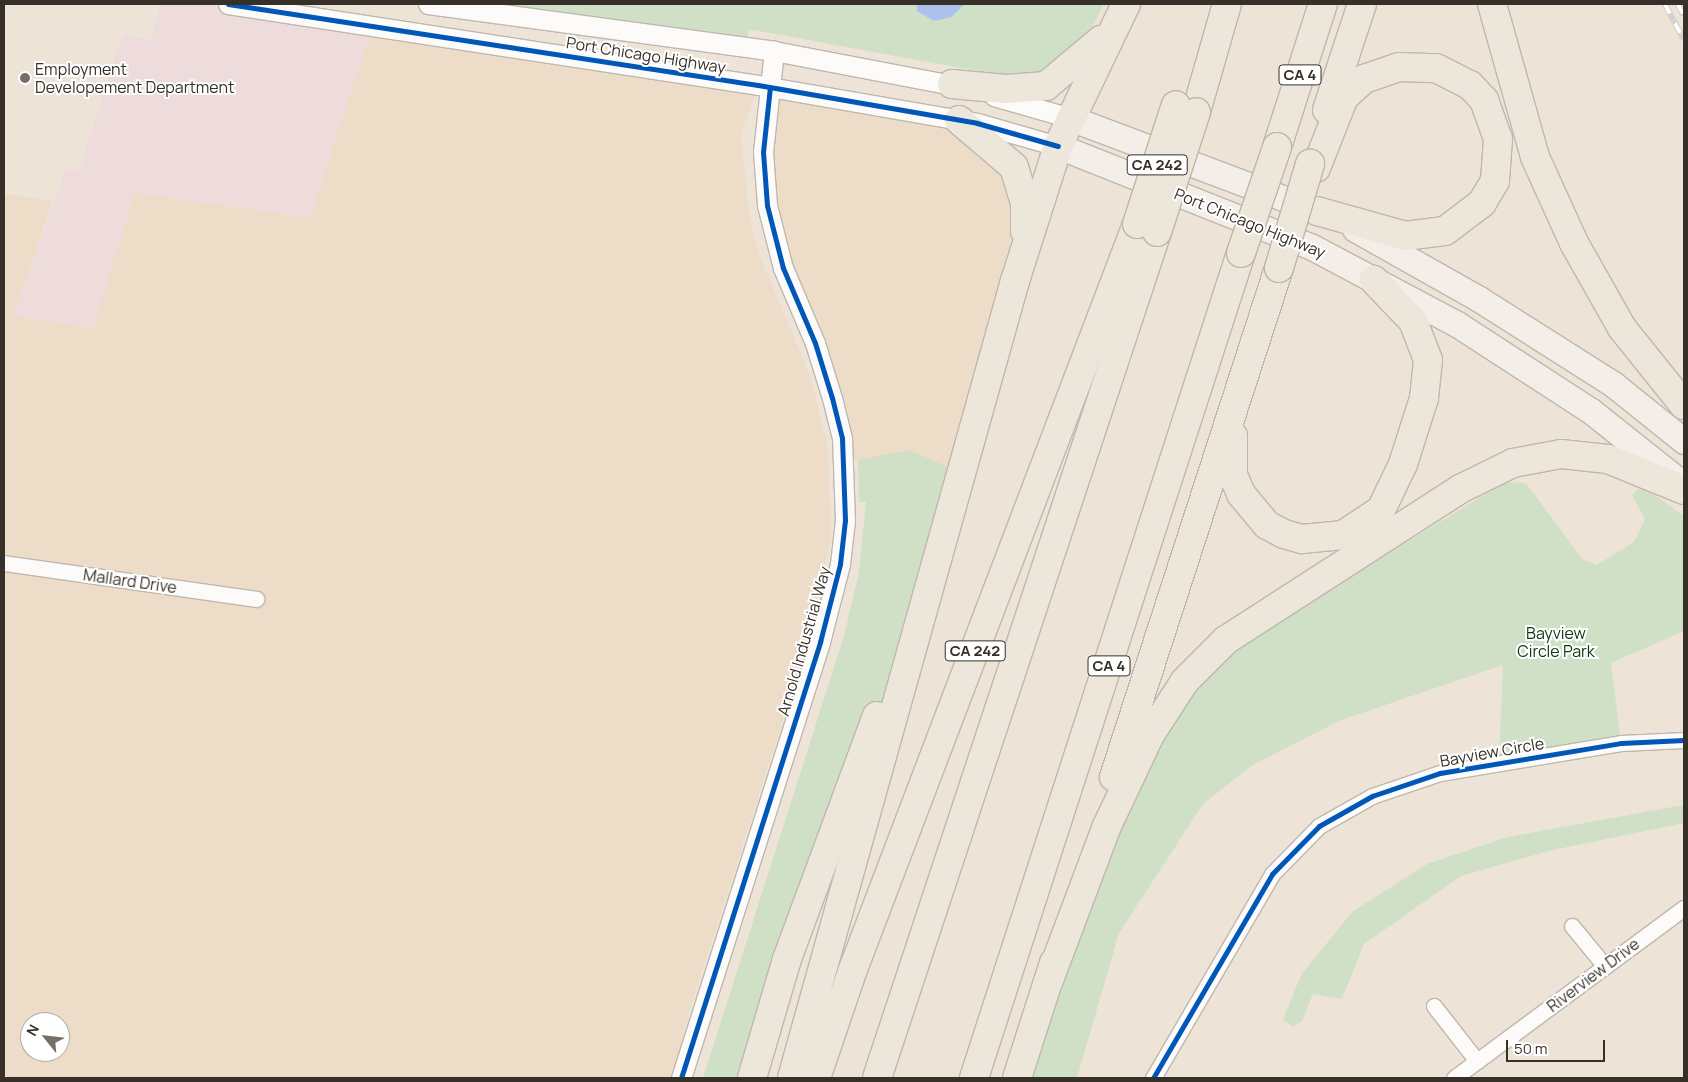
<!DOCTYPE html>
<style>
body{margin:0}
#map{position:relative;width:1688px;height:1082px;overflow:hidden;background:#ede3d7;font-family:Manrope,sans-serif}
div>[style]{position:absolute}
.commercial>*{inset:0;background:#eedbdb}
.built>*{inset:0;background:#eddcc7}
.green>*{inset:0;background:#d0e0c6}
.water>*{inset:0;background:#acc1ee}
.roads{filter:drop-shadow(1px 0 #bfb7ae) drop-shadow(-1px 0 #bfb7ae) drop-shadow(0 1px #bfb7ae) drop-shadow(0 -1px #bfb7ae)}
.minor>*{height:15px;margin:-7.5px;padding:0 7.5px;transform-origin:7.5px;border-radius:7.5px;background:#fcfbf9}
.tertiary>*{height:19px;margin:-9.5px;padding:0 9.5px;transform-origin:9.5px;border-radius:9.5px;background:#fcfbf9}
.primary>*{height:25px;margin:-12.5px;padding:0 12.5px;transform-origin:12.5px;border-radius:12.5px;background:#f3eee7}
.motorway>*{height:28px;margin:-14px;padding:0 14px;transform-origin:14px;border-radius:14px;background:#ede6db}
.rail>*{height:5.5px;margin-top:-2.75px;transform-origin:0;background:repeating-linear-gradient(90deg,#fff 0 11px,#d3d0cd 0 22px);box-sizing:border-box;border-block:1px solid #d3d0cd}
.bridges{filter:drop-shadow(1px 0 #bfb5a6) drop-shadow(-1px 0 #bfb5a6) drop-shadow(0 1px #bfb5a6) drop-shadow(0 -1px #bfb5a6)}
.motorway-bridge>*{height:28px;margin:-14px;padding:0 14px;transform-origin:14px;border-radius:14px;background:#ede6db}
.cycleway>*{height:5px;margin:-2.5px;padding:0 2.5px;transform-origin:2.5px;border-radius:2.5px;background:#0057b8}
.dots>*{width:14px;height:14px;translate:-50% -50%;box-sizing:border-box;border:2px solid #fff;border-radius:50%}
span{translate:-50% -50%;white-space:nowrap;text-align:center;line-height:1.15;-webkit-text-stroke:4px #fff;paint-order:stroke}
.shield-label span{padding:1px 4px;background:#fff;border:1px solid;border-radius:4px;-webkit-text-stroke-width:0}
.shield-label{font-size:15px;color:#373028;font-weight:700}
.street-label{font-size:16px;color:#373028}
.poi-label{font-size:16px;color:#373028}
.left{translate:0 -50%;text-align:left}
.park-label{font-size:16px;color:#0c3911}
.frame{position:absolute;inset:0;border:5px solid #373028;pointer-events:none}
.north{position:absolute;left:20px;top:1012px;width:50px;height:50px;box-sizing:border-box;background:#fff;border:1px solid #afaca9;border-radius:50%;rotate:299deg;font-size:14px;font-weight:700;line-height:20px;text-align:center;color:#373028}
.north::after{content:'';display:block;margin:auto;width:18px;height:22px;background:#776f65;clip-path:polygon(50% 0,100% 100%,50% 72%,0 100%)}
.scale{position:absolute;left:1506px;top:1040px;width:99px;height:22px;box-sizing:border-box;border:2px solid #373028;border-top:0;padding-left:6px;font-size:15px;line-height:18px;white-space:nowrap;color:#373028;-webkit-text-stroke:4px #fff;paint-order:stroke}
</style>
<div id="map">
<div class="commercial">
<div style="clip-path:polygon(161px 4px,228px 4px,374px 23px,310px 218px,136px 193px,93px 328px,13px 316px,66px 170px,79px 171px,120px 43px,124px 36px,151px 40px)"></div>
</div>
<div class="built">
<div style="clip-path:polygon(evenodd,374px 23px,758px 85px,741px 134px,748px 206px,757px 250px,811px 378px,828px 448px,831px 537px,809px 639px,689px 1012px,673px 1078px,4px 1078px,4px 194px,53px 201px,13px 316px,93px 328px,135px 193px,310px 218px,374px 23px,30px 1022px,60px 1022px,60px 1052px,30px 1052px,30px 1022px)"></div>
<div style="clip-path:polygon(770px 87px,959px 120px,1025px 204px,960px 472px,909px 450px,844px 463px,774px 236px)"></div>
</div>
<div class="green">
<div style="clip-path:polygon(428px 4px,1104px 4px,1088px 36px,1054px 65px,1035px 75px,1010px 77px,749px 29px,746px 47px)"></div>
<div style="clip-path:polygon(909px 450px,960px 472px,952px 502px,752px 1078px,703px 1078px,844px 636px,859px 572px,866px 502px,859px 502px,858px 460px)"></div>
<div style="clip-path:polygon(1505px 482px,1526px 483px,1583px 560px,1597px 565px,1634px 542px,1645px 519px,1632px 495px,1642px 486px,1684px 516px,1684px 631px,1611px 663px,1621px 743px,1499px 762px,1503px 665px,1341px 720px,1254px 764px,1203px 804px,1119px 933px,1077px 1078px,1030px 1078px,1074px 946px,1146px 769px,1162px 737px,1203px 680px,1252px 637px)"></div>
<div style="clip-path:polygon(1683px 805px,1684px 823px,1548px 851px,1461px 876px,1364px 944px,1342px 999px,1313px 994px,1302px 1021px,1293px 1027px,1283px 1020px,1301px 975px,1352px 912px,1427px 864px,1508px 837px)"></div>
</div>
<div class="water">
<div style="clip-path:polygon(917px 4px,965px 4px,951px 17px,934px 21px,917px 11px)"></div>
</div>
<div class="roads">
<div class="minor">
<div style="left:4px;top:563px;width:255px;rotate:8.1deg"></div>
<div style="left:1572px;top:926px;width:52px;rotate:50.5deg"></div>
<div style="left:1434px;top:1006px;width:70px;rotate:52deg"></div>
<div style="left:1153px;top:1078px;width:236px;rotate:-59.7deg"></div>
<div style="left:1272px;top:874px;width:67px;rotate:-45.6deg"></div>
<div style="left:1319px;top:826px;width:61px;rotate:-29.5deg"></div>
<div style="left:1372px;top:796px;width:72px;rotate:-18.7deg"></div>
<div style="left:1440px;top:773px;width:183px;rotate:-9.4deg"></div>
<div style="left:1621px;top:743px;width:63px;rotate:-2.7deg"></div>
<div style="left:1454px;top:1078px;width:286px;rotate:-36.5deg"></div>
</div>
<div class="tertiary">
<div style="left:228px;top:4px;width:536px;rotate:8.69deg"></div>
<div style="left:758px;top:85px;width:222px;rotate:9.8deg"></div>
<div style="left:977px;top:123px;width:84px;rotate:15.9deg"></div>
<div style="left:428px;top:4px;width:349px;rotate:7.7deg"></div>
<div style="left:774px;top:51px;width:192px;rotate:10.8deg"></div>
<div style="left:994px;top:96px;width:79px;rotate:16.1deg"></div>
<div style="left:681px;top:1078px;width:458px;rotate:-72.3deg"></div>
<div style="left:820px;top:642px;width:81px;rotate:-75.6deg"></div>
<div style="left:840px;top:564px;width:44px;rotate:-83.5deg"></div>
<div style="left:845px;top:520px;width:82px;rotate:-92.1deg"></div>
<div style="left:842px;top:438px;width:41px;rotate:-104deg"></div>
<div style="left:832px;top:398px;width:58px;rotate:-107.2deg"></div>
<div style="left:815px;top:343px;width:82px;rotate:-113.1deg"></div>
<div style="left:783px;top:268px;width:65px;rotate:-104.3deg"></div>
<div style="left:767px;top:205px;width:53px;rotate:-94.3deg"></div>
<div style="left:763px;top:152px;width:102px;rotate:-83.8deg"></div>
</div>
<div class="primary">
<div style="left:1070px;top:118px;width:264px;rotate:20.6deg"></div>
<div style="left:1058px;top:146px;width:273px;rotate:21.7deg"></div>
<div style="left:1312px;top:247px;width:164px;rotate:28deg"></div>
<div style="left:1457px;top:324px;width:160px;rotate:33deg"></div>
<div style="left:1591px;top:411px;width:119px;rotate:38.5deg"></div>
<div style="left:1355px;top:229px;width:142px;rotate:29.4deg"></div>
<div style="left:1479px;top:299px;width:159px;rotate:32.4deg"></div>
<div style="left:1613px;top:384px;width:91px;rotate:38.8deg"></div>
</div>
<div class="motorway">
<div style="left:1492px;top:4px;width:159px;rotate:74.3deg"></div>
<div style="left:1535px;top:157px;width:94px;rotate:65.6deg"></div>
<div style="left:1574px;top:243px;width:98px;rotate:60.5deg"></div>
<div style="left:1622px;top:328px;width:99px;rotate:51.2deg"></div>
<div style="left:952px;top:84px;width:54px;rotate:5.3deg"></div>
<div style="left:1006px;top:89px;width:40px;rotate:-4.3deg"></div>
<div style="left:1046px;top:86px;width:72px;rotate:-39.9deg"></div>
<div style="left:1327px;top:110px;width:112px;rotate:-71.7deg"></div>
<div style="left:1196px;top:112px;width:112px;rotate:-74deg"></div>
<div style="left:959px;top:120px;width:72px;rotate:40.5deg"></div>
<div style="left:1014px;top:167px;width:39px;rotate:73deg"></div>
<div style="left:1025px;top:204px;width:27px;rotate:90deg"></div>
<div style="left:1277px;top:147px;width:150px;rotate:-72.2deg"></div>
<div style="left:1316px;top:168px;width:76px;rotate:-68.5deg"></div>
<div style="left:1344px;top:97px;width:27px;rotate:-42deg"></div>
<div style="left:1364px;top:79px;width:37px;rotate:-19deg"></div>
<div style="left:1399px;top:67px;width:37px;rotate:2deg"></div>
<div style="left:1436px;top:68px;width:38px;rotate:27deg"></div>
<div style="left:1470px;top:85px;width:21px;rotate:47deg"></div>
<div style="left:1484px;top:100px;width:41px;rotate:70.3deg"></div>
<div style="left:1498px;top:139px;width:42px;rotate:94.1deg"></div>
<div style="left:1495px;top:181px;width:26px;rotate:121deg"></div>
<div style="left:1482px;top:203px;width:46px;rotate:142.9deg"></div>
<div style="left:1445px;top:231px;width:39px;rotate:173deg"></div>
<div style="left:1406px;top:236px;width:92px;rotate:-164.3deg"></div>
<div style="left:1233px;top:436px;width:39px;rotate:90deg"></div>
<div style="left:1233px;top:475px;width:21px;rotate:67deg"></div>
<div style="left:1241px;top:494px;width:40px;rotate:50deg"></div>
<div style="left:1267px;top:525px;width:19px;rotate:28deg"></div>
<div style="left:1284px;top:534px;width:19px;rotate:16deg"></div>
<div style="left:1302px;top:539px;width:41px;rotate:-5.6deg"></div>
<div style="left:1343px;top:535px;width:45px;rotate:-33.3deg"></div>
<div style="left:1381px;top:510px;width:51px;rotate:-64.4deg"></div>
<div style="left:1403px;top:464px;width:69px;rotate:-72.3deg"></div>
<div style="left:1424px;top:398px;width:38px;rotate:-84deg"></div>
<div style="left:1428px;top:360px;width:42px;rotate:-111deg"></div>
<div style="left:1413px;top:321px;width:57px;rotate:-133.6deg"></div>
<div style="left:1114px;top:777px;width:535px;rotate:-72.04deg"></div>
<div style="left:1049px;top:980px;width:162px;rotate:-69.4deg"></div>
<div style="left:1106px;top:828px;width:103px;rotate:-64.7deg"></div>
<div style="left:1150px;top:735px;width:64px;rotate:-57.1deg"></div>
<div style="left:1185px;top:681px;width:58px;rotate:-45deg"></div>
<div style="left:1226px;top:640px;width:278px;rotate:-32.8deg"></div>
<div style="left:1460px;top:489px;width:59px;rotate:-26.1deg"></div>
<div style="left:1513px;top:463px;width:49px;rotate:-10.6deg"></div>
<div style="left:1561px;top:454px;width:47px;rotate:6.1deg"></div>
<div style="left:1608px;top:459px;width:82px;rotate:22.2deg"></div>
<div style="left:752px;top:1078px;width:124px;rotate:-73.6deg"></div>
<div style="left:787px;top:959px;width:259px;rotate:-69.7deg"></div>
<div style="left:792px;top:1078px;width:828px;rotate:-74.37deg"></div>
<div style="left:1015px;top:281px;width:142px;rotate:-72.3deg"></div>
<div style="left:1058px;top:146px;width:157px;rotate:-64.4deg"></div>
<div style="left:816px;top:1078px;width:112px;rotate:-71.2deg"></div>
<div style="left:852px;top:972px;width:800px;rotate:-69.14deg"></div>
<div style="left:877px;top:1078px;width:891px;rotate:-71.69deg"></div>
<div style="left:974px;top:1078px;width:867px;rotate:-72.07deg"></div>
<div style="left:1017px;top:1078px;width:121px;rotate:-72.2deg"></div>
</div>
</div>
<div class="rail">
<div style="left:1665px;top:4px;width:40px;rotate:62deg"></div>
<div style="left:1678px;top:4px;width:13px;rotate:63deg"></div>
</div>
<div class="bridges">
<div class="motorway-bridge">
<div style="left:1137px;top:224px;width:125px;rotate:-71.9deg"></div>
<div style="left:1157px;top:232px;width:126px;rotate:-72deg"></div>
<div style="left:1241px;top:253px;width:112px;rotate:-71.2deg"></div>
<div style="left:1279px;top:268px;width:109px;rotate:-73.4deg"></div>
</div>
</div>
<div class="cycleway">
<div style="left:228px;top:4px;width:536px;rotate:8.69deg"></div>
<div style="left:758px;top:85px;width:222px;rotate:9.8deg"></div>
<div style="left:977px;top:123px;width:84px;rotate:15.9deg"></div>
<div style="left:681px;top:1078px;width:458px;rotate:-72.3deg"></div>
<div style="left:820px;top:642px;width:81px;rotate:-75.6deg"></div>
<div style="left:840px;top:564px;width:44px;rotate:-83.5deg"></div>
<div style="left:845px;top:520px;width:82px;rotate:-92.1deg"></div>
<div style="left:842px;top:438px;width:41px;rotate:-104deg"></div>
<div style="left:832px;top:398px;width:58px;rotate:-107.2deg"></div>
<div style="left:815px;top:343px;width:82px;rotate:-113.1deg"></div>
<div style="left:783px;top:268px;width:65px;rotate:-104.3deg"></div>
<div style="left:767px;top:205px;width:53px;rotate:-94.3deg"></div>
<div style="left:763px;top:152px;width:65px;rotate:-83.9deg"></div>
<div style="left:1153px;top:1078px;width:236px;rotate:-59.7deg"></div>
<div style="left:1272px;top:874px;width:67px;rotate:-45.6deg"></div>
<div style="left:1319px;top:826px;width:61px;rotate:-29.5deg"></div>
<div style="left:1372px;top:796px;width:72px;rotate:-18.7deg"></div>
<div style="left:1440px;top:773px;width:183px;rotate:-9.4deg"></div>
<div style="left:1621px;top:743px;width:63px;rotate:-2.7deg"></div>
</div>
<div class="dots">
<div style="left:25px;top:78px;background:#776f65"></div>
</div>
<div class="shield-label">
<span style="left:1300px;top:75px">CA 4</span>
<span style="left:1157px;top:165px">CA 242</span>
<span style="left:975px;top:651px">CA 242</span>
<span style="left:1109px;top:666px">CA 4</span>
</div>
<div class="street-label">
<span style="left:646px;top:55px;rotate:9deg">Port Chicago Highway</span>
<span style="left:1250px;top:223px;rotate:22deg">Port Chicago Highway</span>
<span style="left:130px;top:581px;rotate:8deg">Mallard Drive</span>
<span style="left:804px;top:641px;rotate:-74deg">Arnold Industrial Way</span>
<span style="left:1492px;top:752px;rotate:-10deg">Bayview Circle</span>
<span style="left:1593px;top:975px;rotate:-37deg">Riverview Drive</span>
</div>
<div class="poi-label">
<span class="left" style="left:35px;top:78px">Employment<br>Developement Department</span>
</div>
<div class="park-label">
<span style="left:1556px;top:642px">Bayview<br>Circle Park</span>
</div>
<div class="frame"></div>
<div class="north">N</div>
<div class="scale">50 m</div>
</div>
